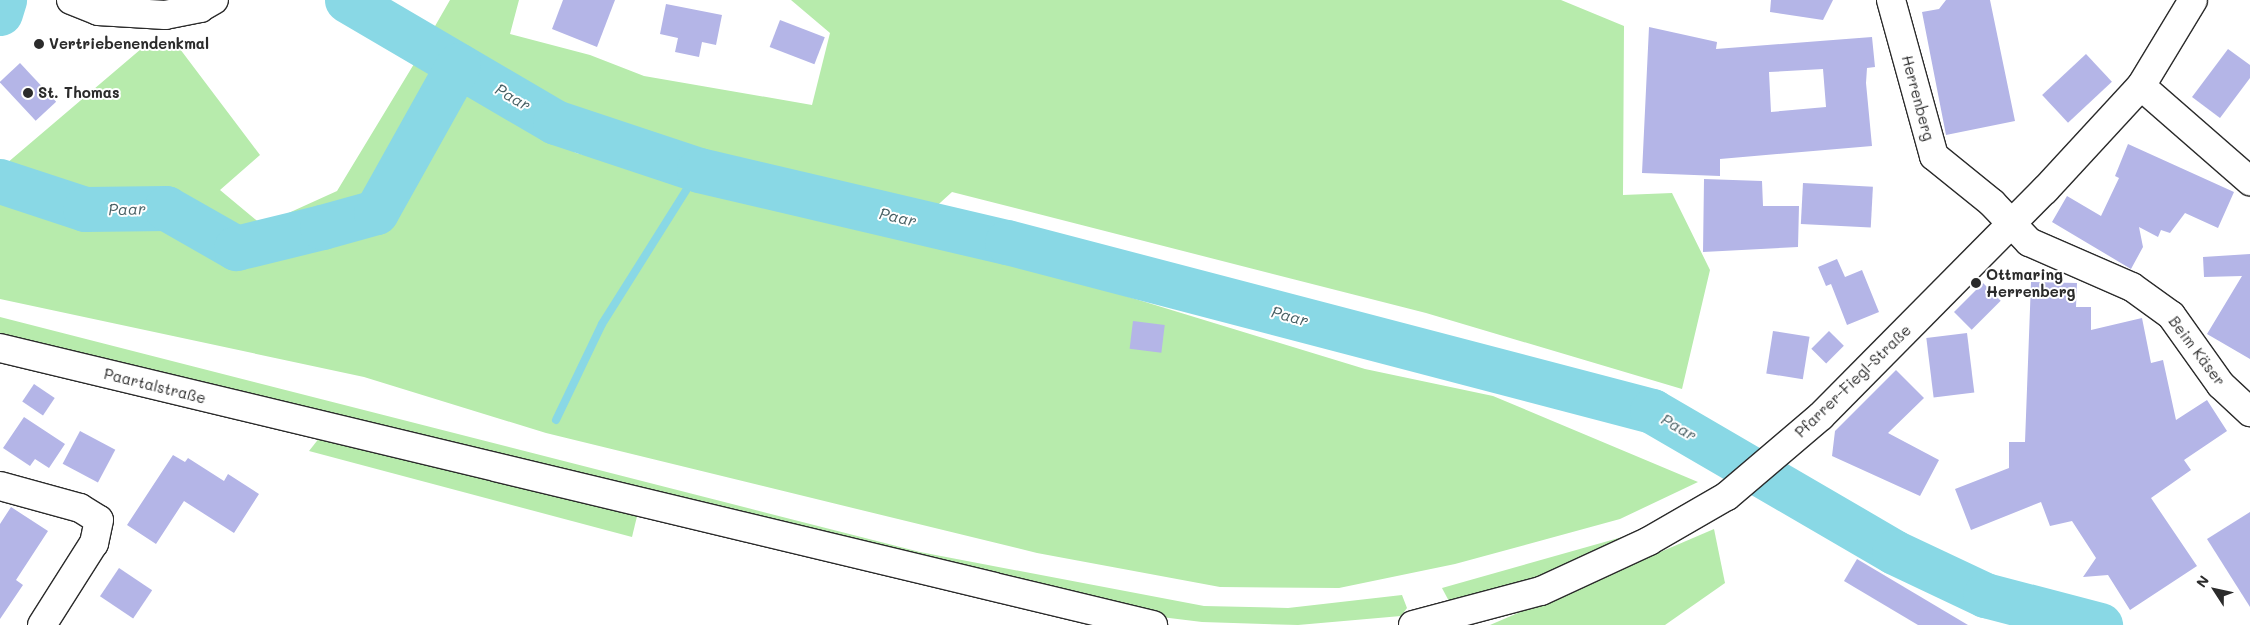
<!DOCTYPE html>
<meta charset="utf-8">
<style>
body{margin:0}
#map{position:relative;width:2250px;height:625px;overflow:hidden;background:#fff;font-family:Mali,sans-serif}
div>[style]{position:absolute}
.green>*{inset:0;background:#b7ebac}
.stream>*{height:8px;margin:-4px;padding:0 4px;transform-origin:4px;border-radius:4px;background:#89d8e5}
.river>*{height:45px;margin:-22.5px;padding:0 22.5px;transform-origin:22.5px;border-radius:22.5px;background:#89d8e5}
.building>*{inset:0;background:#b4b5e7;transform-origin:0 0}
.roads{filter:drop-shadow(1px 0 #2b2b2b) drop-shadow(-1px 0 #2b2b2b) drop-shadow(0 1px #2b2b2b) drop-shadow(0 -1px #2b2b2b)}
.minor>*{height:28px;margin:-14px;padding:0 14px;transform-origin:14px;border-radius:14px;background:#fff}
.tertiary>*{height:28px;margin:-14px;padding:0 14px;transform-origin:14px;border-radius:14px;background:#fff}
.secondary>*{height:28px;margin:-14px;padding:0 14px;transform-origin:14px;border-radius:14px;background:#fff}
.dots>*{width:14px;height:14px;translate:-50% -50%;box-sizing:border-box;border:2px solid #fff;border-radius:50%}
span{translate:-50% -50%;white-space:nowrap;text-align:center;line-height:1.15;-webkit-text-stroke:4px #fff;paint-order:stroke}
.poi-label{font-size:15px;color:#2b2b2b;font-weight:700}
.left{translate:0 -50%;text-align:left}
.street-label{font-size:15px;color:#2b2b2b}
.water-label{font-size:16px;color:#475f63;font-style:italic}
.north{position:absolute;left:2190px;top:565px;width:50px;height:50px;-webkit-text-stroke:4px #fff;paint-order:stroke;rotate:305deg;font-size:14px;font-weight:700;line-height:20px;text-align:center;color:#2b2b2b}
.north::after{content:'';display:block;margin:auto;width:18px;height:22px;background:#2b2b2b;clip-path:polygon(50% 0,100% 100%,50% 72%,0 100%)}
</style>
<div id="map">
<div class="green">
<div style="clip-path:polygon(450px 0,519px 0,510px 34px,590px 55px,644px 76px,812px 105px,830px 33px,791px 0,1561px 0,1624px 26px,1623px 195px,1672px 193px,1710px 270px,1682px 389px,1426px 313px,952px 192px,919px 222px,724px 176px,600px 137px,427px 40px)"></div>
<div style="clip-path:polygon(177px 45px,260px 155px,220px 190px,262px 225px,337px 191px,417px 59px,576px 153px,700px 181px,941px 248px,1001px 258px,1365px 369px,1493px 396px,1698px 482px,1620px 519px,1455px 564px,1339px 588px,1220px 587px,1037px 553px,546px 433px,364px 377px,0 299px,0 169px,141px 49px)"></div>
<div style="clip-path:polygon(0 317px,920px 552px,1204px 606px,1288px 608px,1402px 595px,1407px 608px,1401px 616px,1298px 625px,1202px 622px,1104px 610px,0 340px)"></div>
<div style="clip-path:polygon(324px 432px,639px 508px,632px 537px,309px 451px)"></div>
<div style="clip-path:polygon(1714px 529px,1725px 583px,1665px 625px,1490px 625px)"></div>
<div style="clip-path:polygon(1640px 532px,1582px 561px,1504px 591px,1451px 605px,1442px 588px)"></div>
</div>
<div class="stream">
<div style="left:556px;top:420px;width:106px;rotate:-64.4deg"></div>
<div style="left:602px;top:324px;width:182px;rotate:-57.8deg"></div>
</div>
<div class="river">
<div style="left:347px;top:0;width:241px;rotate:30.4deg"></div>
<div style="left:555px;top:122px;width:152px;rotate:18.4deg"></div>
<div style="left:699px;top:170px;width:316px;rotate:13.2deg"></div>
<div style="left:1007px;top:242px;width:667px;rotate:14.68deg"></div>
<div style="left:1652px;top:411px;width:280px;rotate:30.2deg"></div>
<div style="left:1894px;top:552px;width:101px;rotate:25.3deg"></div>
<div style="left:1985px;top:595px;width:119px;rotate:14.6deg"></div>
<div style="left:0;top:13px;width:14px;rotate:-73deg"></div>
<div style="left:0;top:181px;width:89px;rotate:18.2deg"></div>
<div style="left:85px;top:209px;width:81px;rotate:-0.7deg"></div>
<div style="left:166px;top:208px;width:81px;rotate:29.7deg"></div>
<div style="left:236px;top:248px;width:89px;rotate:-13.7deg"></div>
<div style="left:322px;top:227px;width:56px;rotate:-15.5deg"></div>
<div style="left:376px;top:212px;width:168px;rotate:-60.8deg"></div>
</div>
<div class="building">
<div style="clip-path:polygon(563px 0,615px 0,597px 47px,552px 29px)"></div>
<div style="clip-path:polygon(1771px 0,1833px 0,1823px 20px,1770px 12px)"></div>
<div style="clip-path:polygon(1946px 0,1990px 0,2015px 121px,1946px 135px,1922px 12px,1939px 9px)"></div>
<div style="clip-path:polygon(666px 4px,722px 15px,716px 45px,702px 42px,699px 57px,675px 52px,678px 38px,660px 34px)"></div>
<div style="left:780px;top:20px;width:48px;height:29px;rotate:21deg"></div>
<div style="clip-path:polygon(evenodd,1649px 27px,1717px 42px,1716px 49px,1872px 37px,1875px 67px,1867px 68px,1866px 83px,1872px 146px,1720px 159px,1720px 176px,1642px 173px,1649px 27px,1823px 69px,1826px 107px,1771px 112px,1769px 72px,1823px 69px)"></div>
<div style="clip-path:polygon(2228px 49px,2250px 65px,2250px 78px,2220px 118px,2192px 97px)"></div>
<div style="left:2086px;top:54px;width:38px;height:60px;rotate:47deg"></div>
<div style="left:20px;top:63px;width:53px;height:28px;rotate:47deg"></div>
<div style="clip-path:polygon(2128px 144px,2234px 192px,2218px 228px,2185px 213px,2170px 233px,2161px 230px,2158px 237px,2139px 227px,2143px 247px,2131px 269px,2052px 222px,2067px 196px,2101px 216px,2119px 178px,2115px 176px)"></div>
<div style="clip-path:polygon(1704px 179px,1762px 181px,1763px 206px,1799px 206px,1798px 247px,1703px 252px)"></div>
<div style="left:1803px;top:183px;width:70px;height:41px;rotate:3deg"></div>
<div style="clip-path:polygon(2250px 254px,2250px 359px,2207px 334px,2242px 276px,2204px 277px,2203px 257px)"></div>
<div style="clip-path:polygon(1837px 259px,1845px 277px,1862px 270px,1879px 312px,1847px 325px,1831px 284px,1826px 286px,1818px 267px)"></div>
<div style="clip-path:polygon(2031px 282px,2077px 283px,2076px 307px,2091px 307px,2091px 330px,2142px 318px,2151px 363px,2163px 360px,2176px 420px,2207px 400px,2227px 431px,2184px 460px,2191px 470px,2151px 498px,2197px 566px,2130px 610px,2108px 575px,2083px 577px,2096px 558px,2072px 521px,2050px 526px,2041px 502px,1971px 530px,1955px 489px,2009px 468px,2009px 442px,2025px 442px)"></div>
<div style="left:1983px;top:283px;width:25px;height:41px;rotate:45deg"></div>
<div style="left:1133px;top:321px;width:32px;height:28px;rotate:7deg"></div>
<div style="left:1773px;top:331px;width:37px;height:43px;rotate:9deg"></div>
<div style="left:1829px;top:331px;width:21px;height:25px;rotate:45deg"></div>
<div style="left:1967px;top:333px;width:60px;height:41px;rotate:83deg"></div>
<div style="clip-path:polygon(1896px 370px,1924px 398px,1888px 433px,1939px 460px,1920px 496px,1832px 456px,1835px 431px)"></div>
<div style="left:34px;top:384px;width:25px;height:21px;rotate:34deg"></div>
<div style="clip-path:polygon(24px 417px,65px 444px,49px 468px,35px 459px,30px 466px,3px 448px)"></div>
<div style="left:80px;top:431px;width:40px;height:37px;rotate:28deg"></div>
<div style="clip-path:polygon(173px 455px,185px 462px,188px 458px,224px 481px,228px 474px,259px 494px,234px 533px,184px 501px,156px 544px,127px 525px)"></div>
<div style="clip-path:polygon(11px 507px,48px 531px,16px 580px,23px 585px,0 619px,0 524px)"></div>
<div style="clip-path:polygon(2250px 512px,2250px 607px,2207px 539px)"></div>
<div style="clip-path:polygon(1857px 559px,1968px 625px,1918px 625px,1844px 581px)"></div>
<div style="left:119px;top:568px;width:40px;height:34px;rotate:34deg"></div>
</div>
<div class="roads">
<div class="minor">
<div style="left:71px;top:0;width:29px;rotate:22deg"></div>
<div style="left:98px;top:11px;width:67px;rotate:3.4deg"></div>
<div style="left:165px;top:15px;width:36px;rotate:-11deg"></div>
<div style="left:200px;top:8px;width:16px;rotate:-30deg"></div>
<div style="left:1891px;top:0;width:162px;rotate:74.6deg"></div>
<div style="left:1934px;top:156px;width:75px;rotate:39deg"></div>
<div style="left:1992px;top:203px;width:54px;rotate:46.5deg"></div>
<div style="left:2029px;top:242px;width:112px;rotate:23.6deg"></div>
<div style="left:2132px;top:287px;width:48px;rotate:35.7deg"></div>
<div style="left:2171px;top:315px;width:86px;rotate:54.5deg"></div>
<div style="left:2221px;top:385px;width:40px;rotate:43deg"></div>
<div style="left:0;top:486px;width:83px;rotate:15.4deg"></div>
<div style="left:80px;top:508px;width:22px;rotate:32deg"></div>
<div style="left:99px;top:520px;width:24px;rotate:102deg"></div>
<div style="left:94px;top:543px;width:97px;rotate:122.4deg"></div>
</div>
<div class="tertiary">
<div style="left:2141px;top:86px;width:145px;rotate:41.1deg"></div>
</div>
<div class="secondary">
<div style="left:0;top:348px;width:1186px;rotate:13.51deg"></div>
<div style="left:1413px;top:625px;width:132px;rotate:-14.9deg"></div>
<div style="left:1541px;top:591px;width:119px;rotate:-24.8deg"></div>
<div style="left:1649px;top:541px;width:90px;rotate:-30deg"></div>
<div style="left:1727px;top:496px;width:123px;rotate:-40.4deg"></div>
<div style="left:1821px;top:416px;width:318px;rotate:-45.3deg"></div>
<div style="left:2045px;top:190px;width:142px;rotate:-47.3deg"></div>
<div style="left:2141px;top:86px;width:100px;rotate:-58.8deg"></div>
</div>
</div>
<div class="dots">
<div style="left:39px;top:44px;background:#2b2b2b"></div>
<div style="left:28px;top:93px;background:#2b2b2b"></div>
<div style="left:1976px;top:283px;background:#2b2b2b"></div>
</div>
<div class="poi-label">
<span class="left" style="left:49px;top:44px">Vertriebenendenkmal</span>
<span class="left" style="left:38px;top:93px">St. Thomas</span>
<span class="left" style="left:1986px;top:283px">Ottmaring<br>Herrenberg</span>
</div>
<div class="street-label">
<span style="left:1918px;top:98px;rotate:75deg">Herrenberg</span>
<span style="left:2197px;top:351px;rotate:53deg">Beim Käser</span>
<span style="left:1853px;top:381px;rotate:-44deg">Pfarrer-Fiegl-Straße</span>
<span style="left:155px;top:386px;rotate:14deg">Paartalstraße</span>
</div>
<div class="water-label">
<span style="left:513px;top:97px;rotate:30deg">Paar</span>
<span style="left:127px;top:209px;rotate:-1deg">Paar</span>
<span style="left:898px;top:217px;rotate:13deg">Paar</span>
<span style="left:1290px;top:316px;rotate:15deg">Paar</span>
<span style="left:1679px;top:427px;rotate:30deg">Paar</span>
</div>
<div class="north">N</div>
</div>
